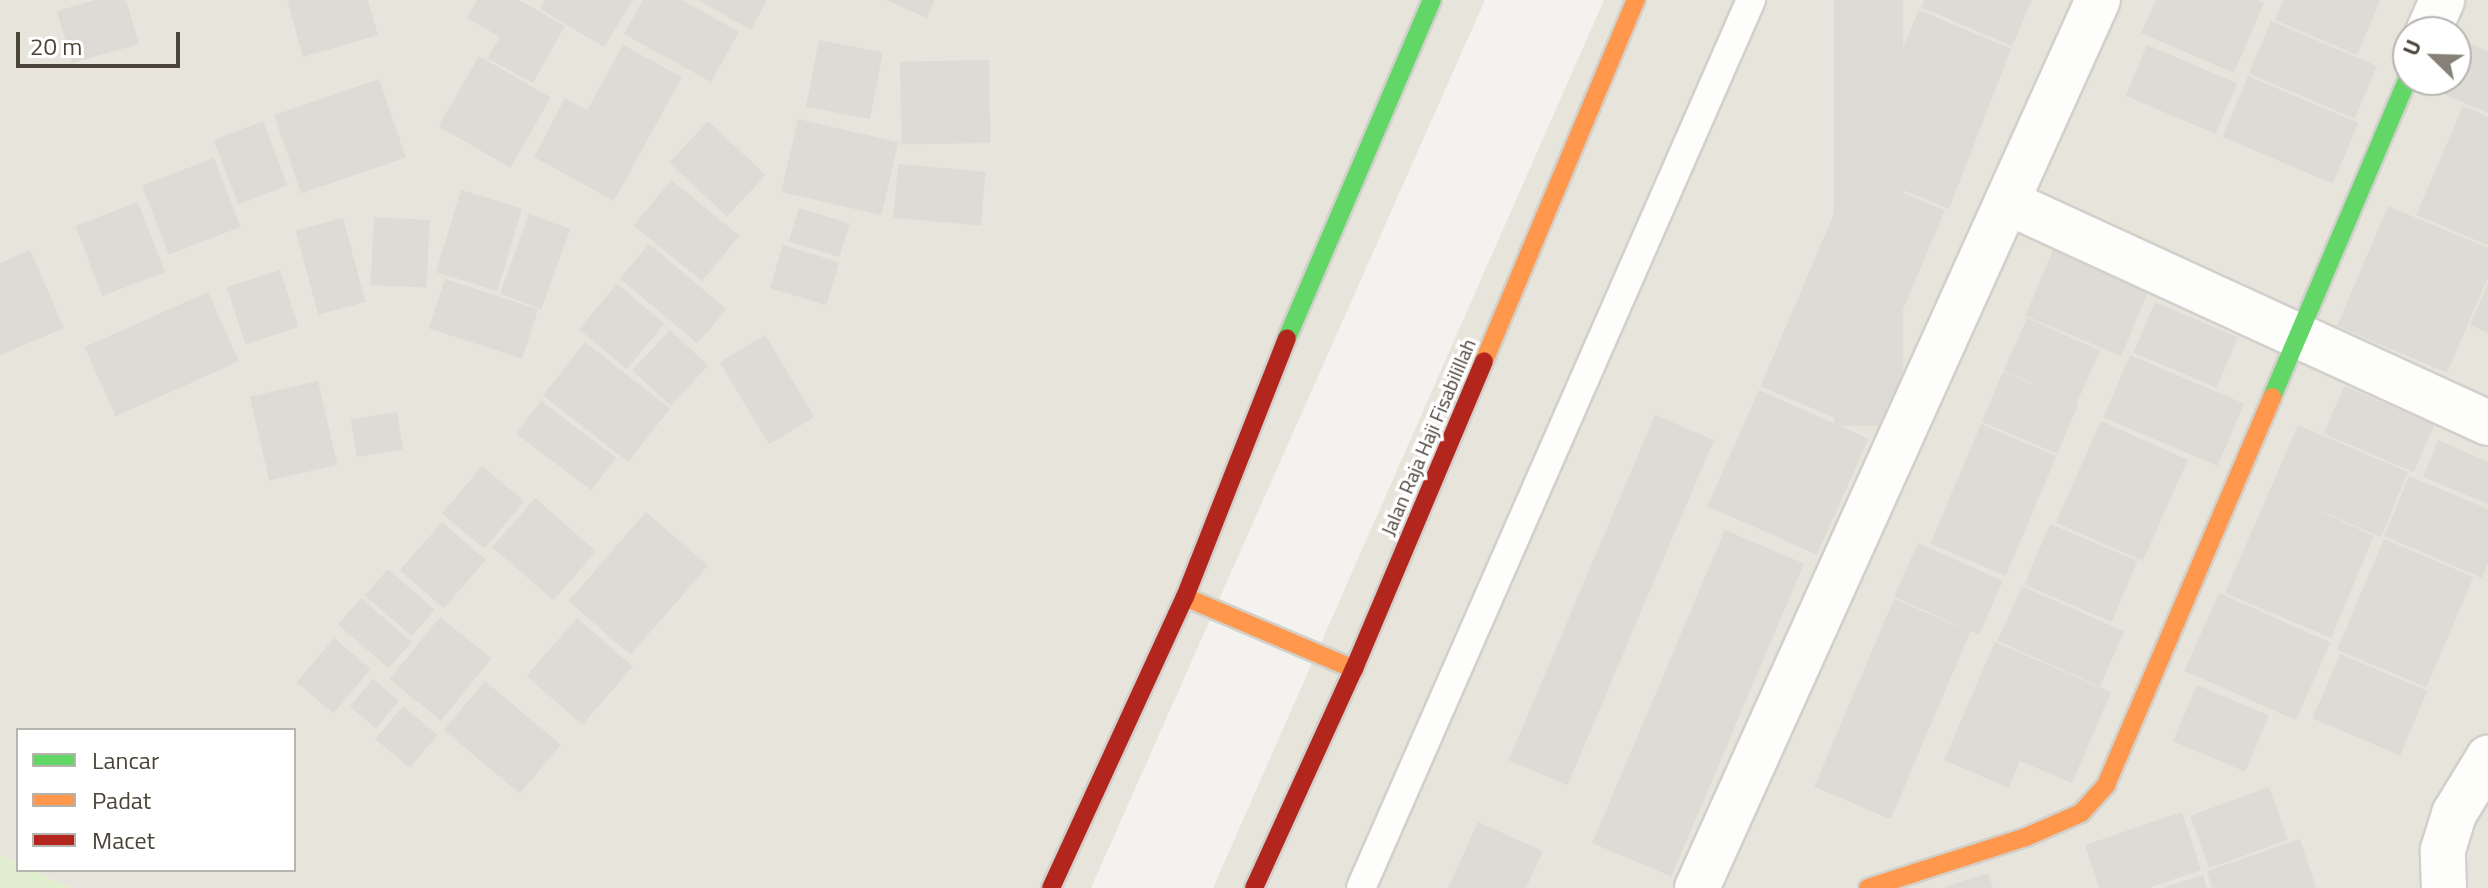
<!DOCTYPE html>
<style>
body{margin:0}
#map{position:relative;width:2488px;height:888px;overflow:hidden;background:#f4f2ee;font-family:"Titillium Web",sans-serif}
div>[style]{position:absolute}
.residential>*{inset:0;background:#e7e4dc}
.green>*{inset:0;background:#e1eecf}
.building>*{inset:0;background:#dedbd6;transform-origin:0 0}
.roads{filter:drop-shadow(2px 0 #d2d0cb) drop-shadow(-2px 0 #d2d0cb) drop-shadow(0 2px #d2d0cb) drop-shadow(0 -2px #d2d0cb)}
.lane>*{height:28px;margin:-14px;padding:0 14px;transform-origin:14px;border-radius:14px;background:#fdfdfc}
.street>*{height:44px;margin:-22px;padding:0 22px;transform-origin:22px;border-radius:22px;background:#fdfdfc}
.fast>*{height:18px;margin:-9px;padding:0 9px;transform-origin:9px;border-radius:9px;background:#63d668}
.slow>*{height:18px;margin:-9px;padding:0 9px;transform-origin:9px;border-radius:9px;background:#ff974d}
.jam>*{height:18px;margin:-9px;padding:0 9px;transform-origin:9px;border-radius:9px;background:#b3261e}
span{translate:-50% -50%;white-space:nowrap;text-align:center;line-height:1.15;-webkit-text-stroke:7px #fff;paint-order:stroke}
.street-label{font-size:20px;color:#4b4439}
.legend{position:absolute;left:16px;top:728px;width:280px;height:144px;box-sizing:border-box;background:#fff;border:2px solid #b7b4b0;margin:0;padding:10px 14px;list-style:none;font-size:24px;color:#4b4439}
.legend li{display:flex;align-items:center;gap:16px;height:40px}
.legend b{width:40px;border:2px solid #b7b4b0}
.north{position:absolute;left:2392px;top:16px;width:80px;height:80px;box-sizing:border-box;background:#fff;border:2px solid #b7b4b0;border-radius:50%;rotate:293deg;font-size:22px;font-weight:700;line-height:32px;text-align:center;color:#4b4439}
.north::after{content:'';display:block;margin:auto;width:28px;height:36px;background:#868178;clip-path:polygon(50% 0,100% 100%,50% 72%,0 100%)}
.scale{position:absolute;left:16px;top:32px;width:164px;height:36px;box-sizing:border-box;border:4px solid #4b4439;border-top:0;padding-left:10px;font-size:24px;line-height:28px;white-space:nowrap;color:#4b4439;-webkit-text-stroke:6px #fff;paint-order:stroke}
</style>
<div id="map">
<div class="residential">
<div style="clip-path:polygon(0 0,1485px 0,1091px 888px,72px 888px,33px 870px,294px 870px,294px 730px,18px 730px,18px 863px,0 855px)"></div>
<div style="clip-path:polygon(evenodd,1604px 0,2488px 0,2488px 888px,1213px 888px,1604px 0,2408px 32px,2456px 32px,2456px 80px,2408px 80px,2408px 32px)"></div>
</div>
<div class="green">
<div style="clip-path:polygon(0 855px,18px 863px,18px 870px,33px 870px,72px 888px,0 888px)"></div>
</div>
<div class="building">
<div style="clip-path:polygon(95px 0,126px 0,139px 44px,72px 63px,57px 11px)"></div>
<div style="clip-path:polygon(287px 0,368px 0,378px 35px,303px 57px)"></div>
<div style="clip-path:polygon(477px 0,519px 0,565px 26px,533px 83px,487px 58px,500px 37px,467px 18px)"></div>
<div style="clip-path:polygon(545px 0,633px 0,604px 47px,540px 9px)"></div>
<div style="clip-path:polygon(643px 0,682px 0,739px 32px,711px 82px,624px 34px)"></div>
<div style="clip-path:polygon(698px 0,767px 0,751px 30px)"></div>
<div style="clip-path:polygon(886px 0,934px 0,927px 18px)"></div>
<div style="left:1834px;top:0;width:69px;height:426px"></div>
<div style="clip-path:polygon(1924px 0,2032px 0,2012px 46px,1921px 7px)"></div>
<div style="clip-path:polygon(2156px 0,2257px 0,2264px 3px,2234px 73px,2141px 33px)"></div>
<div style="clip-path:polygon(2283px 0,2380px 0,2357px 55px,2275px 20px)"></div>
<div style="clip-path:polygon(1919px 10px,2011px 49px,1949px 209px,1862px 173px,1885px 121px,1873px 116px)"></div>
<div style="left:2271px;top:21px;width:115px;height:57px;rotate:23deg"></div>
<div style="left:819px;top:40px;width:65px;height:68px;rotate:11deg"></div>
<div style="clip-path:polygon(2461px 40px,2488px 51px,2488px 113px,2439px 92px,2444px 80px,2456px 80px)"></div>
<div style="clip-path:polygon(623px 45px,682px 77px,614px 201px,534px 157px,565px 98px,587px 110px)"></div>
<div style="left:2147px;top:45px;width:98px;height:55px;rotate:23deg"></div>
<div style="left:479px;top:56px;width:83px;height:81px;rotate:30deg"></div>
<div style="left:989px;top:60px;width:83px;height:89px;rotate:89deg"></div>
<div style="left:2248px;top:76px;width:120px;height:66px;rotate:23deg"></div>
<div style="left:379px;top:79px;width:83px;height:111px;rotate:71deg"></div>
<div style="clip-path:polygon(2463px 106px,2488px 117px,2488px 245px,2416px 215px)"></div>
<div style="left:798px;top:119px;width:103px;height:75px;rotate:13deg"></div>
<div style="left:263px;top:121px;width:69px;height:53px;rotate:69deg"></div>
<div style="left:708px;top:121px;width:79px;height:57px;rotate:43deg"></div>
<div style="left:214px;top:158px;width:74px;height:77px;rotate:69deg"></div>
<div style="left:898px;top:164px;width:88px;height:54px;rotate:5deg"></div>
<div style="left:1852px;top:171px;width:101px;height:234px;rotate:23deg"></div>
<div style="left:671px;top:180px;width:88px;height:59px;rotate:39deg"></div>
<div style="left:461px;top:190px;width:64px;height:86px;rotate:17deg"></div>
<div style="left:138px;top:202px;width:75px;height:67px;rotate:69deg"></div>
<div style="clip-path:polygon(2388px 206px,2488px 248px,2488px 277px,2447px 373px,2337px 326px)"></div>
<div style="left:799px;top:208px;width:53px;height:35px;rotate:17deg"></div>
<div style="left:529px;top:214px;width:44px;height:85px;rotate:20deg"></div>
<div style="left:374px;top:217px;width:56px;height:68px;rotate:3deg"></div>
<div style="left:343px;top:218px;width:87px;height:49px;rotate:75deg"></div>
<div style="left:2057px;top:241px;width:104px;height:81px;rotate:23deg"></div>
<div style="left:649px;top:244px;width:101px;height:45px;rotate:40deg"></div>
<div style="left:783px;top:245px;width:59px;height:45px;rotate:17deg"></div>
<div style="clip-path:polygon(30px 250px,64px 328px,0 355px,0 263px)"></div>
<div style="left:280px;top:270px;width:60px;height:56px;rotate:72deg"></div>
<div style="left:445px;top:279px;width:98px;height:52px;rotate:18deg"></div>
<div style="left:617px;top:284px;width:62px;height:59px;rotate:40deg"></div>
<div style="clip-path:polygon(2488px 284px,2488px 333px,2470px 325px)"></div>
<div style="left:208px;top:292px;width:76px;height:135px;rotate:66deg"></div>
<div style="left:2155px;top:302px;width:90px;height:55px;rotate:23deg"></div>
<div style="left:2027px;top:318px;width:80px;height:58px;rotate:24deg"></div>
<div style="left:670px;top:330px;width:52px;height:55px;rotate:43deg"></div>
<div style="left:765px;top:335px;width:96px;height:53px;rotate:59deg"></div>
<div style="left:585px;top:342px;width:108px;height:68px;rotate:38deg"></div>
<div style="left:2130px;top:355px;width:124px;height:68px;rotate:23deg"></div>
<div style="left:2003px;top:372px;width:82px;height:54px;rotate:23deg"></div>
<div style="left:318px;top:381px;width:86px;height:70px;rotate:77deg"></div>
<div style="left:2344px;top:386px;width:98px;height:52px;rotate:23deg"></div>
<div style="left:1759px;top:390px;width:120px;height:127px;rotate:24deg"></div>
<div style="left:541px;top:401px;width:94px;height:41px;rotate:37deg"></div>
<div style="left:397px;top:412px;width:38px;height:47px;rotate:81deg"></div>
<div style="left:1655px;top:415px;width:64px;height:375px;rotate:23deg"></div>
<div style="left:2101px;top:421px;width:95px;height:111px;rotate:24deg"></div>
<div style="left:1981px;top:424px;width:82px;height:130px;rotate:23deg"></div>
<div style="clip-path:polygon(2298px 425px,2408px 472px,2381px 537px,2295px 500px,2374px 536px,2331px 638px,2225px 593px)"></div>
<div style="clip-path:polygon(2438px 440px,2488px 462px,2488px 504px,2423px 477px)"></div>
<div style="left:482px;top:466px;width:55px;height:62px;rotate:40deg"></div>
<div style="clip-path:polygon(2409px 476px,2488px 509px,2488px 563px,2482px 578px,2384px 536px)"></div>
<div style="left:535px;top:498px;width:81px;height:65px;rotate:41deg"></div>
<div style="left:646px;top:512px;width:82px;height:118px;rotate:41deg"></div>
<div style="left:442px;top:522px;width:58px;height:64px;rotate:41deg"></div>
<div style="left:2050px;top:524px;width:95px;height:66px;rotate:23deg"></div>
<div style="left:1725px;top:530px;width:86px;height:340px;rotate:23deg"></div>
<div style="left:2384px;top:539px;width:97px;height:120px;rotate:23deg"></div>
<div style="left:1918px;top:543px;width:93px;height:59px;rotate:24deg"></div>
<div style="left:388px;top:569px;width:62px;height:35px;rotate:41deg"></div>
<div style="left:2022px;top:586px;width:112px;height:60px;rotate:24deg"></div>
<div style="left:2219px;top:593px;width:122px;height:85px;rotate:24deg"></div>
<div style="left:361px;top:598px;width:67px;height:35px;rotate:41deg"></div>
<div style="left:1894px;top:599px;width:83px;height:204px;rotate:23deg"></div>
<div style="left:440px;top:617px;width:66px;height:80px;rotate:39deg"></div>
<div style="left:577px;top:618px;width:74px;height:77px;rotate:41deg"></div>
<div style="left:334px;top:638px;width:48px;height:58px;rotate:40deg"></div>
<div style="clip-path:polygon(1995px 642px,2111px 692px,2072px 783px,2020px 761px,2009px 788px,1944px 760px)"></div>
<div style="left:2340px;top:654px;width:95px;height:70px;rotate:23deg"></div>
<div style="left:373px;top:679px;width:34px;height:36px;rotate:40deg"></div>
<div style="left:485px;top:681px;width:99px;height:64px;rotate:40deg"></div>
<div style="left:2197px;top:685px;width:78px;height:61px;rotate:23deg"></div>
<div style="left:403px;top:706px;width:45px;height:43px;rotate:40deg"></div>
<div style="left:2269px;top:787px;width:56px;height:84px;rotate:70deg"></div>
<div style="clip-path:polygon(2182px 812px,2201px 870px,2148px 888px,2099px 888px,2085px 845px)"></div>
<div style="clip-path:polygon(1478px 822px,1543px 851px,1526px 888px,1448px 888px)"></div>
<div style="clip-path:polygon(2300px 839px,2316px 888px,2212px 888px,2207px 871px)"></div>
<div style="clip-path:polygon(1988px 873px,1993px 888px,1944px 888px,1944px 887px)"></div>
<div style="clip-path:polygon(2203px 875px,2207px 888px,2165px 888px,2165px 887px)"></div>
</div>
<div class="roads">
<div class="lane">
<div style="left:1361px;top:888px;width:970px;rotate:-66.29deg"></div>
</div>
<div class="street">
<div style="left:2428px;top:32px;width:35px;rotate:-66deg"></div>
<div style="left:2007px;top:202px;width:529px;rotate:24.68deg"></div>
<div style="left:1697px;top:888px;width:974px;rotate:-65.7deg"></div>
<div style="left:2444px;top:888px;width:38px;rotate:-92deg"></div>
<div style="left:2443px;top:850px;width:38px;rotate:-73deg"></div>
<div style="left:2454px;top:814px;width:66px;rotate:-58.7deg"></div>
</div>
<div class="fast">
<div style="left:1287px;top:338px;width:368px;rotate:-66.8deg"></div>
<div style="left:2272px;top:397px;width:347px;rotate:-66.9deg"></div>
</div>
<div class="slow">
<div style="left:1484px;top:361px;width:392px;rotate:-67.2deg"></div>
<div style="left:1185px;top:597px;width:184px;rotate:23.1deg"></div>
<div style="left:1868px;top:888px;width:166px;rotate:-17.9deg"></div>
<div style="left:2026px;top:837px;width:60px;rotate:-23.6deg"></div>
<div style="left:2081px;top:813px;width:38px;rotate:-48deg"></div>
<div style="left:2106px;top:785px;width:422px;rotate:-66.8deg"></div>
</div>
<div class="jam">
<div style="left:1051px;top:888px;width:320px;rotate:-65.3deg"></div>
<div style="left:1185px;top:597px;width:278px;rotate:-68.5deg"></div>
<div style="left:1254px;top:888px;width:241px;rotate:-65.5deg"></div>
<div style="left:1354px;top:669px;width:334px;rotate:-67.1deg"></div>
</div>
</div>
<div class="street-label">
<span style="left:1428px;top:437px;rotate:-67deg">Jalan Raja Haji Fisabilillah</span>
</div>
<ul class="legend">
<li><b style="height:10px;background:#63d668"></b>Lancar</li>
<li><b style="height:10px;background:#ff974d"></b>Padat</li>
<li><b style="height:10px;background:#b3261e"></b>Macet</li>
</ul>
<div class="north">U</div>
<div class="scale">20 m</div>
</div>
